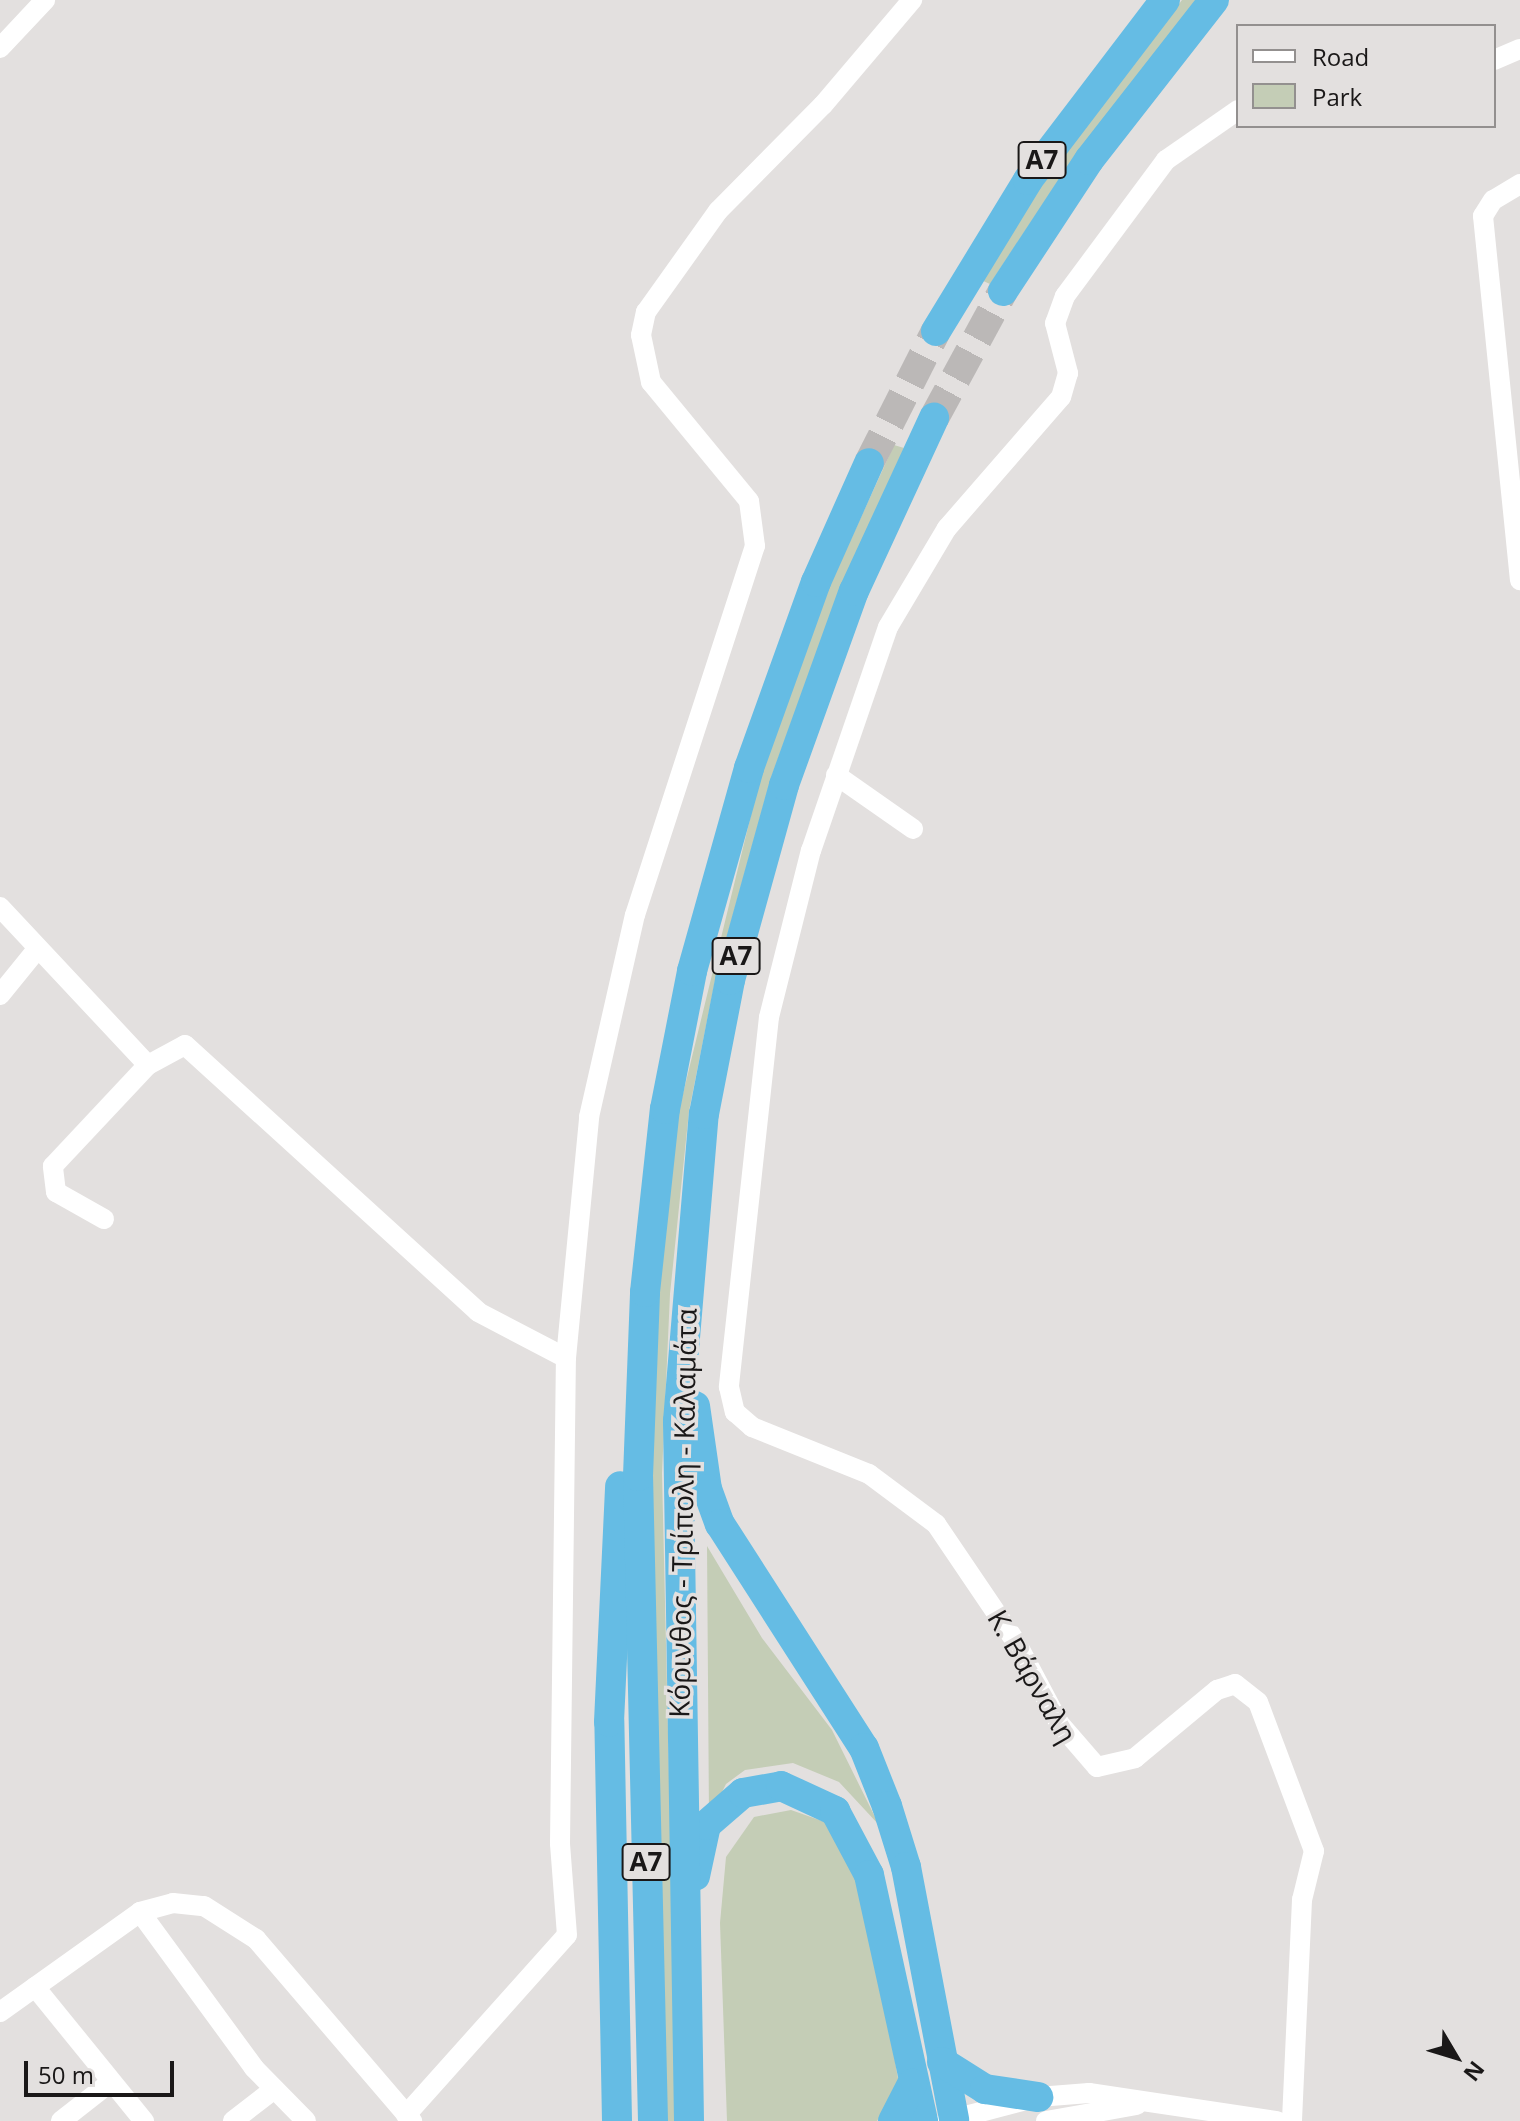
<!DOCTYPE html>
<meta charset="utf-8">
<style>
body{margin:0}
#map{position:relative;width:1520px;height:2121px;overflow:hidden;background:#e3e0df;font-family:"Open Sans",sans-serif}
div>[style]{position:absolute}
.green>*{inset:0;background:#c4cdb6}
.highway-tunnel>*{height:30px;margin-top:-15px;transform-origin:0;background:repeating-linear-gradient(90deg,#bbb8b7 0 30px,transparent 0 45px)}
.minor>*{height:20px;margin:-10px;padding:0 10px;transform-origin:10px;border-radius:10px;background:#fff}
.highway>*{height:30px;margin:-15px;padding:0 15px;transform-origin:15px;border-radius:15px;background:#65bce4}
span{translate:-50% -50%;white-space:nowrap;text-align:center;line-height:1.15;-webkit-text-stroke:7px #e3e0df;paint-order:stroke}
.shield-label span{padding:2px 6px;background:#e3e0df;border:2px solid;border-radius:6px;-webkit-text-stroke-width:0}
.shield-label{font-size:26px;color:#1a1818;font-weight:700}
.street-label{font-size:28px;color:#1a1818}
.legend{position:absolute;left:1236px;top:24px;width:260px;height:104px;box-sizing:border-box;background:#e3e0df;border:2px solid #93908f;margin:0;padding:10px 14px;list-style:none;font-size:24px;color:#1a1818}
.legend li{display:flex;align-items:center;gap:16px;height:40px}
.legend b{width:40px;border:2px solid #93908f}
.north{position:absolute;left:1416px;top:2017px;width:80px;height:80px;-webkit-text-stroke:6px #e3e0df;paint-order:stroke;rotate:128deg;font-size:22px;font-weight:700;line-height:32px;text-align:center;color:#1a1818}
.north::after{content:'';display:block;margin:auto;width:28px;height:36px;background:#1a1818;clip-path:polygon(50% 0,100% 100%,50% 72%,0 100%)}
.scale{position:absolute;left:24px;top:2061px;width:150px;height:36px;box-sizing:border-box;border:4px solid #1a1818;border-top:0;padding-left:10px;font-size:24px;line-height:28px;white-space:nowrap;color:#1a1818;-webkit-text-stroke:6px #e3e0df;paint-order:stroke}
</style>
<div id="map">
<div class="green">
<div style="clip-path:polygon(1182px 0,1196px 0,1078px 151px,990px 284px,981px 280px,1040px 188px)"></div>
<div style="clip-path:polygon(894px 445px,904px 448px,840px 588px,771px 778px,716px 976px,689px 1111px,670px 1294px,662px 1473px,677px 2121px,667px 2121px,652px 1476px,659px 1293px,679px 1110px,761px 774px,830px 585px)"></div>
<div style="clip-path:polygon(707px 1546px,762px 1638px,832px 1730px,879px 1825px,839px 1782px,793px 1763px,745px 1770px,726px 1784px,709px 1818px)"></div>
<div style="clip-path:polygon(791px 1810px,828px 1823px,864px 1884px,899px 2084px,877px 2121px,727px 2121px,720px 1923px,726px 1857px,754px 1817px)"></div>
</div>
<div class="highway-tunnel">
<div style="left:934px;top:418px;width:145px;rotate:-61.5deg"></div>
<div style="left:869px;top:463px;width:148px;rotate:-63.1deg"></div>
</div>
<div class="minor">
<div style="left:0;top:48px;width:66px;rotate:-46.8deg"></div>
<div style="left:1494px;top:60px;width:28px;rotate:-23deg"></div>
<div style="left:1238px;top:110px;width:88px;rotate:145.2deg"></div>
<div style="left:1166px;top:160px;width:169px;rotate:126.6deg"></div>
<div style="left:1065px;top:296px;width:29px;rotate:110deg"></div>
<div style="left:1055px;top:323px;width:52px;rotate:75.4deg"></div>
<div style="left:1068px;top:373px;width:25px;rotate:106deg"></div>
<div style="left:1061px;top:397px;width:174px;rotate:131deg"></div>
<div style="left:947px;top:528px;width:115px;rotate:120.8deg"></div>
<div style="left:888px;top:627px;width:236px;rotate:109deg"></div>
<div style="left:811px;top:850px;width:172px;rotate:104.1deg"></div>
<div style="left:769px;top:1017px;width:372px;rotate:96.2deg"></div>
<div style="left:729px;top:1387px;width:26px;rotate:77deg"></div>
<div style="left:735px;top:1412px;width:23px;rotate:41deg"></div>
<div style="left:752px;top:1427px;width:126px;rotate:21.9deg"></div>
<div style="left:869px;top:1474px;width:84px;rotate:36.7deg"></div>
<div style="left:936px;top:1524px;width:143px;rotate:55.9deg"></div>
<div style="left:1016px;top:1642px;width:92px;rotate:62deg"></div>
<div style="left:1059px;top:1723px;width:58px;rotate:49.2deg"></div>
<div style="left:1097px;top:1767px;width:39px;rotate:-13deg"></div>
<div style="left:1135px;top:1758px;width:107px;rotate:-39.7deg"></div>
<div style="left:1217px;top:1690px;width:19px;rotate:-18deg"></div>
<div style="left:1235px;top:1684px;width:29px;rotate:38deg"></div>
<div style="left:1258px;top:1702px;width:159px;rotate:69.4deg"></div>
<div style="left:1314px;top:1851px;width:50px;rotate:103.8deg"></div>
<div style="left:1302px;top:1900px;width:221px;rotate:92.6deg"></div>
<div style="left:1520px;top:184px;width:31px;rotate:149deg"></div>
<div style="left:1493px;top:200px;width:19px;rotate:122deg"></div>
<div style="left:1483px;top:216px;width:366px;rotate:84.2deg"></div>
<div style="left:836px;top:775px;width:94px;rotate:35deg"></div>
<div style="left:0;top:907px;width:216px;rotate:46.9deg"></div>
<div style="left:0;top:995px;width:60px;rotate:-51deg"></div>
<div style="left:104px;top:1219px;width:55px;rotate:-150.6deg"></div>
<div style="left:56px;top:1192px;width:26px;rotate:-97deg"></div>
<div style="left:53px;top:1166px;width:139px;rotate:-46.8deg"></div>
<div style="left:148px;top:1065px;width:42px;rotate:-28.4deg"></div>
<div style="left:185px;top:1045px;width:396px;rotate:42.3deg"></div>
<div style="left:478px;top:1312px;width:99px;rotate:27.6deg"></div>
<div style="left:140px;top:1912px;width:193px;rotate:53.8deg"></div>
<div style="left:254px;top:2068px;width:74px;rotate:45.5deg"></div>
<div style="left:35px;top:1987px;width:173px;rotate:50.9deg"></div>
<div style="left:0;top:2012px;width:172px;rotate:-35.5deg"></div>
<div style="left:140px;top:1912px;width:34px;rotate:-15deg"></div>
<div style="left:173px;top:1903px;width:31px;rotate:6deg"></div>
<div style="left:204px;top:1906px;width:62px;rotate:32.4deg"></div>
<div style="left:256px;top:1939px;width:240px;rotate:49.4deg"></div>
<div style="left:406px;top:2115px;width:241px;rotate:-48.2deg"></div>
<div style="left:567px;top:1935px;width:92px;rotate:-94.4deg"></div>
<div style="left:560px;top:1843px;width:485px;rotate:-89.3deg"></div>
<div style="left:566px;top:1358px;width:242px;rotate:-84.5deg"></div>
<div style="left:589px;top:1117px;width:207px;rotate:-77.2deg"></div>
<div style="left:635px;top:915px;width:388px;rotate:-72deg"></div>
<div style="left:755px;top:546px;width:45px;rotate:-97.6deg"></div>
<div style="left:749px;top:501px;width:154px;rotate:-129.5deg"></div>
<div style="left:651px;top:382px;width:48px;rotate:-102deg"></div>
<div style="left:641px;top:335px;width:24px;rotate:-78deg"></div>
<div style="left:646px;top:312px;width:124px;rotate:-54.5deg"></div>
<div style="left:718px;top:211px;width:149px;rotate:-45.3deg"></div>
<div style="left:823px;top:105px;width:138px;rotate:-49.7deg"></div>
<div style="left:61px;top:2121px;width:63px;rotate:-38deg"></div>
<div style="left:233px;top:2121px;width:51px;rotate:-37.8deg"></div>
<div style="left:946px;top:2121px;width:95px;rotate:-14.6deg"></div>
<div style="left:1038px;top:2097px;width:51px;rotate:-4.5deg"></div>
<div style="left:1089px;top:2093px;width:190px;rotate:8.5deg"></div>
<div style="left:1046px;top:2121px;width:92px;rotate:-10deg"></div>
</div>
<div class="highway">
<div style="left:1003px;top:291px;width:157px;rotate:-56.7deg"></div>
<div style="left:1089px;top:160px;width:203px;rotate:-52deg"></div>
<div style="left:936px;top:331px;width:177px;rotate:-58.6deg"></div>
<div style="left:1028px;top:180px;width:226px;rotate:-52.7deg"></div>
<div style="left:695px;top:1406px;width:84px;rotate:81.8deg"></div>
<div style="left:707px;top:1489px;width:37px;rotate:70deg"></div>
<div style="left:720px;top:1524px;width:266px;rotate:57.3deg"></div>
<div style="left:864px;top:1748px;width:62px;rotate:68.4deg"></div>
<div style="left:887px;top:1806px;width:64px;rotate:72.7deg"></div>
<div style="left:906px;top:1867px;width:257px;rotate:79.2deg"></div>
<div style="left:695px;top:1876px;width:52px;rotate:-77.8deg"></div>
<div style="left:706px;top:1825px;width:49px;rotate:-40.9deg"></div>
<div style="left:743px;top:1793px;width:39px;rotate:-10deg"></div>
<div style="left:781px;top:1786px;width:60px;rotate:24.8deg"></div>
<div style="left:835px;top:1811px;width:72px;rotate:62deg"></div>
<div style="left:869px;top:1875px;width:252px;rotate:77.6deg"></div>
<div style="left:942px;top:2062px;width:51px;rotate:32.1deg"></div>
<div style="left:985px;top:2089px;width:54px;rotate:8.6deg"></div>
<div style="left:617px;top:2121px;width:399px;rotate:-91.1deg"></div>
<div style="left:609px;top:1722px;width:236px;rotate:-87.3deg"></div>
<div style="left:653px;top:2121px;width:645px;rotate:-91.33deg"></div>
<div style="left:638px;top:1476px;width:184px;rotate:-87.8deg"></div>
<div style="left:645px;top:1292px;width:184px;rotate:-83.8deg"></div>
<div style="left:665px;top:1109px;width:141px;rotate:-78.9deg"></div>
<div style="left:692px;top:971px;width:211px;rotate:-74.3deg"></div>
<div style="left:749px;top:768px;width:198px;rotate:-70.2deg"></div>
<div style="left:816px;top:582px;width:130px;rotate:-66deg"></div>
<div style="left:689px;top:2121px;width:700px;rotate:-90.9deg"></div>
<div style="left:678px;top:1421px;width:308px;rotate:-85.2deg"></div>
<div style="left:704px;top:1114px;width:136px;rotate:-79deg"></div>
<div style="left:730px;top:980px;width:202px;rotate:-74.5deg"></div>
<div style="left:784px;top:785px;width:206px;rotate:-70.2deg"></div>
<div style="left:854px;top:591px;width:191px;rotate:-65.2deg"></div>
<div style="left:893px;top:2121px;width:42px;rotate:-62.8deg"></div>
</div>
<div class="shield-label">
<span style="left:1042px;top:160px">Α7</span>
<span style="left:736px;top:956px">Α7</span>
<span style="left:646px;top:1862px">Α7</span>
</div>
<div class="street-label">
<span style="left:682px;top:1513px;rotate:-89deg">Κόρινθος - Τρίπολη - Καλαμάτα</span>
<span style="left:1033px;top:1676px;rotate:60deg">Κ. Βάρναλη</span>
</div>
<ul class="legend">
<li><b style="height:10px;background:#fff"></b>Road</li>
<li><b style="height:22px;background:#c4cdb6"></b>Park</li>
</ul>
<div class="north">N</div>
<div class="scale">50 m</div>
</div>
